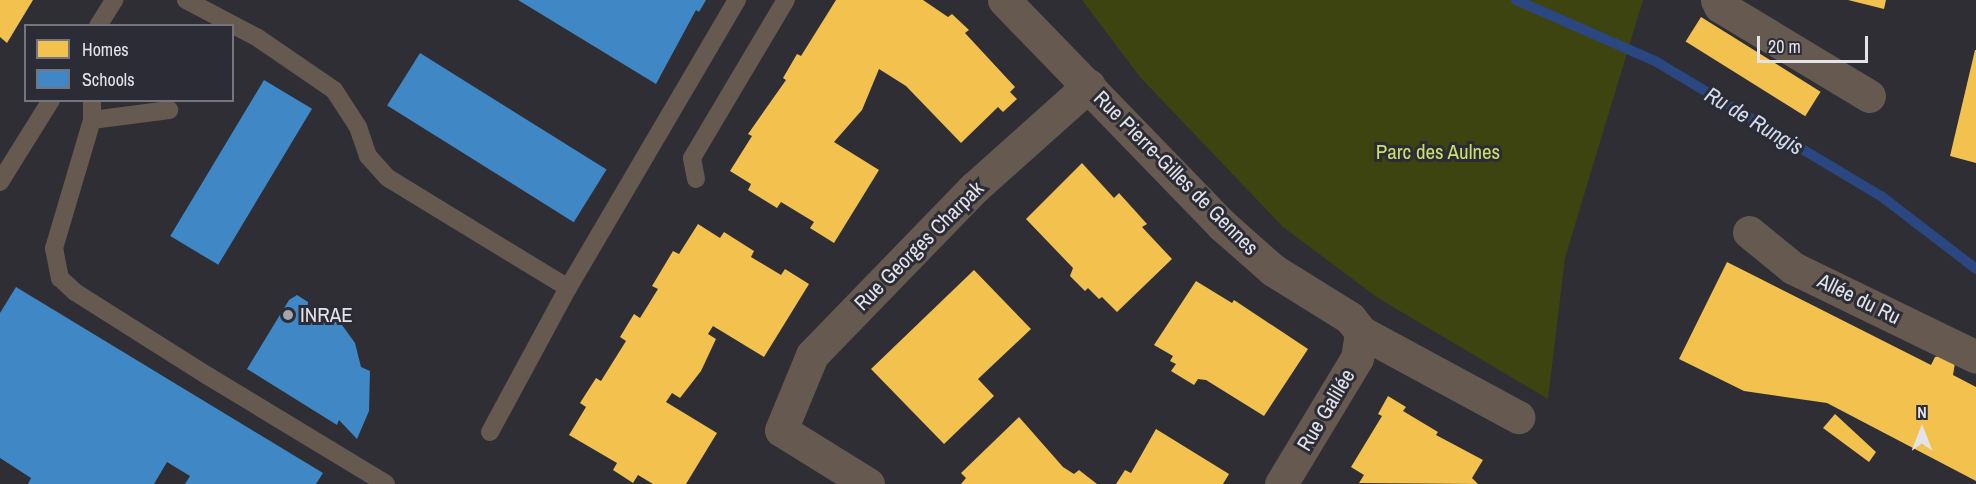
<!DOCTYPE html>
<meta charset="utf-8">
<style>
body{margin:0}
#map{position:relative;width:1976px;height:484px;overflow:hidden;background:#2e2e34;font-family:"Archivo Narrow",sans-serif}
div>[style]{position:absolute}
.green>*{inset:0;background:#3d440f}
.homes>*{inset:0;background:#f2c14e;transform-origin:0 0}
.schools>*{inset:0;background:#3f88c5;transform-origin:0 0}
.stream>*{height:10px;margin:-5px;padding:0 5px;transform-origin:5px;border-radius:5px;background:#2a4782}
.service>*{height:18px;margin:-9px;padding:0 9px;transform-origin:9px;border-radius:9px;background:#665a50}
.minor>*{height:33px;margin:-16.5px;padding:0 16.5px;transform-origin:16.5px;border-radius:16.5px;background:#665a50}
.dots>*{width:16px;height:16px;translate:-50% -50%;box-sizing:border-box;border:3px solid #2c2c36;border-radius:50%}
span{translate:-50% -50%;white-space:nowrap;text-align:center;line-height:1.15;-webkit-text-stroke:6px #2c2c36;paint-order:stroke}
.park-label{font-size:21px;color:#ccdf6b}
.street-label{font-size:21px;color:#e3e3e9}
.poi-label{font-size:21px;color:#e3e3e9}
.left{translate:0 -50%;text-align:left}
.water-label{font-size:22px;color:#d1dcef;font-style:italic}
.legend{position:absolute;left:24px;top:24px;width:210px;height:78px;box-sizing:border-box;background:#2c2c36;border:2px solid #75757e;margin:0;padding:8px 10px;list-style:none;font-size:18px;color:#e3e3e9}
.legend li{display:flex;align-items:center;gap:12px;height:30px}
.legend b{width:30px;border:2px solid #75757e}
.north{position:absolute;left:1892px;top:400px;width:60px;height:60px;-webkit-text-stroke:4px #2c2c36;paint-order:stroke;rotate:0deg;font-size:16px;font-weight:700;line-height:24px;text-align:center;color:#e3e3e9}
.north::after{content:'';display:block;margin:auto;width:21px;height:27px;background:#e3e3e9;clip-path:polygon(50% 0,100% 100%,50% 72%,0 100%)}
.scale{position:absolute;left:1757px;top:36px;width:111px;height:27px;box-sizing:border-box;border:3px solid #e3e3e9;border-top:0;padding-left:8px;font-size:18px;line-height:21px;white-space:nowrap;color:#e3e3e9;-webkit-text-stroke:4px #2c2c36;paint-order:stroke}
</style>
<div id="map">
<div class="green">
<div style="clip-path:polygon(1082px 0,1643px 0,1565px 258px,1548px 399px,1378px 298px,1283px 227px,1140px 77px)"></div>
</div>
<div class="homes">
<div style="clip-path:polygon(0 0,33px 0,7px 43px,0 37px)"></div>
<div style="clip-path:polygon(836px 0,923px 0,948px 17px,952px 14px,969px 30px,965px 33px,1015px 87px,1010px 92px,1017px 99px,1003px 112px,998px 107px,961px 143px,906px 86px,879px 69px,862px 110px,834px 142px,879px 170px,834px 243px,810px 228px,814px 222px,781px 202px,777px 208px,748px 190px,751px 184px,730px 171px,752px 136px,748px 134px,786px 80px,783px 78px,797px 54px,801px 56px)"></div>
<div style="clip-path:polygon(1848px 0,1886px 0,1884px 9px)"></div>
<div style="left:1701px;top:17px;width:141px;height:29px;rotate:32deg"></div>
<div style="clip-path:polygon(1975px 50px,1976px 50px,1976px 163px,1950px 156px)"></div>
<div style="clip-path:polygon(1082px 163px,1114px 198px,1119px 193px,1147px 224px,1142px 227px,1172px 259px,1117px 312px,1102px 297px,1099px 299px,1088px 288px,1085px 291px,1070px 276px,1073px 268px,1026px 219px)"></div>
<div style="clip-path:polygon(698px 224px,720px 238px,724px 232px,754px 251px,751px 257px,781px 275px,785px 269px,809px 284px,764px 357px,713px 326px,708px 334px,716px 339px,701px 371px,680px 398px,672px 393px,666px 402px,717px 433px,686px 484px,653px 484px,638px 475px,633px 483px,613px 470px,617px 463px,569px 435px,586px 407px,580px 403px,596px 378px,601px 381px,626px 341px,620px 337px,634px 314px,640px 318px,658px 289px,652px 286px,673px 251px,679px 254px)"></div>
<div style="clip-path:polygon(1727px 262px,1931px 365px,1935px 357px,1945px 355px,1955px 363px,1953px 375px,1976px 387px,1976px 481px,1827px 403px,1744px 391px,1679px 359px)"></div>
<div style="clip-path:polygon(974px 270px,1031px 329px,978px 379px,994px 396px,944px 444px,871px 369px)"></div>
<div style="clip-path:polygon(1196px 281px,1232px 303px,1234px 300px,1308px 349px,1264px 416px,1206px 380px,1198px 379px,1194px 385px,1171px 371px,1176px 364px,1170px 361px,1173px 356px,1154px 345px)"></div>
<div style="clip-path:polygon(1388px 396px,1406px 407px,1403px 411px,1438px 432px,1436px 435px,1483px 460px,1472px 478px,1478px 484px,1359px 483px,1364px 475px,1351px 467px,1382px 416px,1378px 414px)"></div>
<div style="clip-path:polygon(1835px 414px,1876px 452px,1869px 462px,1823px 428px)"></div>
<div style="clip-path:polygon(1019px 417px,1063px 467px,1074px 474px,1079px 470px,1097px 484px,961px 484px,966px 478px,961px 473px)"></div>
<div style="clip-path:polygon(1156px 429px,1229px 474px,1223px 484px,1116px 484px,1125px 470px,1131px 473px)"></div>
</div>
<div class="schools">
<div style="clip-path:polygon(518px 0,706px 0,699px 12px,696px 10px,656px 84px)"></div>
<div style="left:420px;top:53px;width:220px;height:62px;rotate:32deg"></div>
<div style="left:264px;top:80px;width:56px;height:182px;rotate:31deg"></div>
<div style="clip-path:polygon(16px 287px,323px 473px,316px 484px,185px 484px,190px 476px,167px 462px,154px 484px,28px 484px,31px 478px,0 458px,0 313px)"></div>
<div style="clip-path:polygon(297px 295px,308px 302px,307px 312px,316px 316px,322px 308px,337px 318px,355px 343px,361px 367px,370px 371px,369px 411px,357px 439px,339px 420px,337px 425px,247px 369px,289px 300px)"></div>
</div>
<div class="stream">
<div style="left:1516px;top:0;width:152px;rotate:23.7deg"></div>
<div style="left:1655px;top:61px;width:263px;rotate:30.9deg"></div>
<div style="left:1881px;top:196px;width:120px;rotate:37.5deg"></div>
</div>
<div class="service">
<div style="left:186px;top:0;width:81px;rotate:27.8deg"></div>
<div style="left:258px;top:38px;width:92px;rotate:34.4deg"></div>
<div style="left:334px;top:90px;width:44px;rotate:57deg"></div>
<div style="left:358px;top:127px;width:31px;rotate:71deg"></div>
<div style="left:368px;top:156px;width:30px;rotate:48deg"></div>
<div style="left:388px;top:178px;width:211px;rotate:31.4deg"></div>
<div style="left:98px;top:26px;width:31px;rotate:-58deg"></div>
<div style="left:92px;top:100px;width:20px;rotate:90deg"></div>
<div style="left:92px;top:120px;width:134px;rotate:106.5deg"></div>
<div style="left:54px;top:248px;width:31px;rotate:79deg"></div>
<div style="left:60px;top:278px;width:21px;rotate:43deg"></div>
<div style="left:75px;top:292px;width:157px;rotate:32.3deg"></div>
<div style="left:208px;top:376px;width:208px;rotate:31.2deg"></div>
<div style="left:92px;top:120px;width:78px;rotate:-7.4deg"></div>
<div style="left:696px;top:179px;width:21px;rotate:-101deg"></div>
<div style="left:692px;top:158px;width:184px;rotate:-59.3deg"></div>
<div style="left:0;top:182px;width:97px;rotate:-58.1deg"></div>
<div style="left:490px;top:432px;width:164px;rotate:-61.6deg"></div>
<div style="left:568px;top:288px;width:334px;rotate:-59.6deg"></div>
</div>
<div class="minor">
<div style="left:1004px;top:0;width:313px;rotate:45.9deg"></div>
<div style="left:1222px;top:225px;width:68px;rotate:41.4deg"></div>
<div style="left:1273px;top:270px;width:91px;rotate:31.9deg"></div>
<div style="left:1350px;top:318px;width:18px;rotate:52deg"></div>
<div style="left:1361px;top:332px;width:179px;rotate:28.4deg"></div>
<div style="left:1717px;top:0;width:7px;rotate:63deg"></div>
<div style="left:1720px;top:6px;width:174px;rotate:31.1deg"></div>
<div style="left:1749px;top:232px;width:57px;rotate:39.3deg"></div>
<div style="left:1793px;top:268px;width:203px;rotate:25.9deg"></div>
<div style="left:868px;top:484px;width:102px;rotate:-148.2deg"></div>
<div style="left:781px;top:430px;width:81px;rotate:-67.5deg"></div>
<div style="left:812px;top:355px;width:233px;rotate:-45.9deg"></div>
<div style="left:974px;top:188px;width:154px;rotate:-41.8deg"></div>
<div style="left:1281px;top:484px;width:147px;rotate:-58.9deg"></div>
<div style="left:1357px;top:358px;width:26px;rotate:-81deg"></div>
</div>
<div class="dots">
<div style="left:288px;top:315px;background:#a4a4aa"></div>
</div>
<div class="park-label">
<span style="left:1438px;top:152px">Parc des Aulnes</span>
</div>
<div class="street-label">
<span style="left:1176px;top:173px;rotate:45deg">Rue Pierre-Gilles de Gennes</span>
<span style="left:919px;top:246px;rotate:-45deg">Rue Georges Charpak</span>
<span style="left:1859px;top:299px;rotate:26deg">Allée du Ru</span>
<span style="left:1326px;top:410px;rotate:-59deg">Rue Galilée</span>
</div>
<div class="poi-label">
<span class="left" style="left:300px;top:315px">INRAE</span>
</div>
<div class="water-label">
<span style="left:1754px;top:121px;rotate:31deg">Ru de Rungis</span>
</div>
<ul class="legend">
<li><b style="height:16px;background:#f2c14e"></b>Homes</li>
<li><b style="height:16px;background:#3f88c5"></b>Schools</li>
</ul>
<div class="north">N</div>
<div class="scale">20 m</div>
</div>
